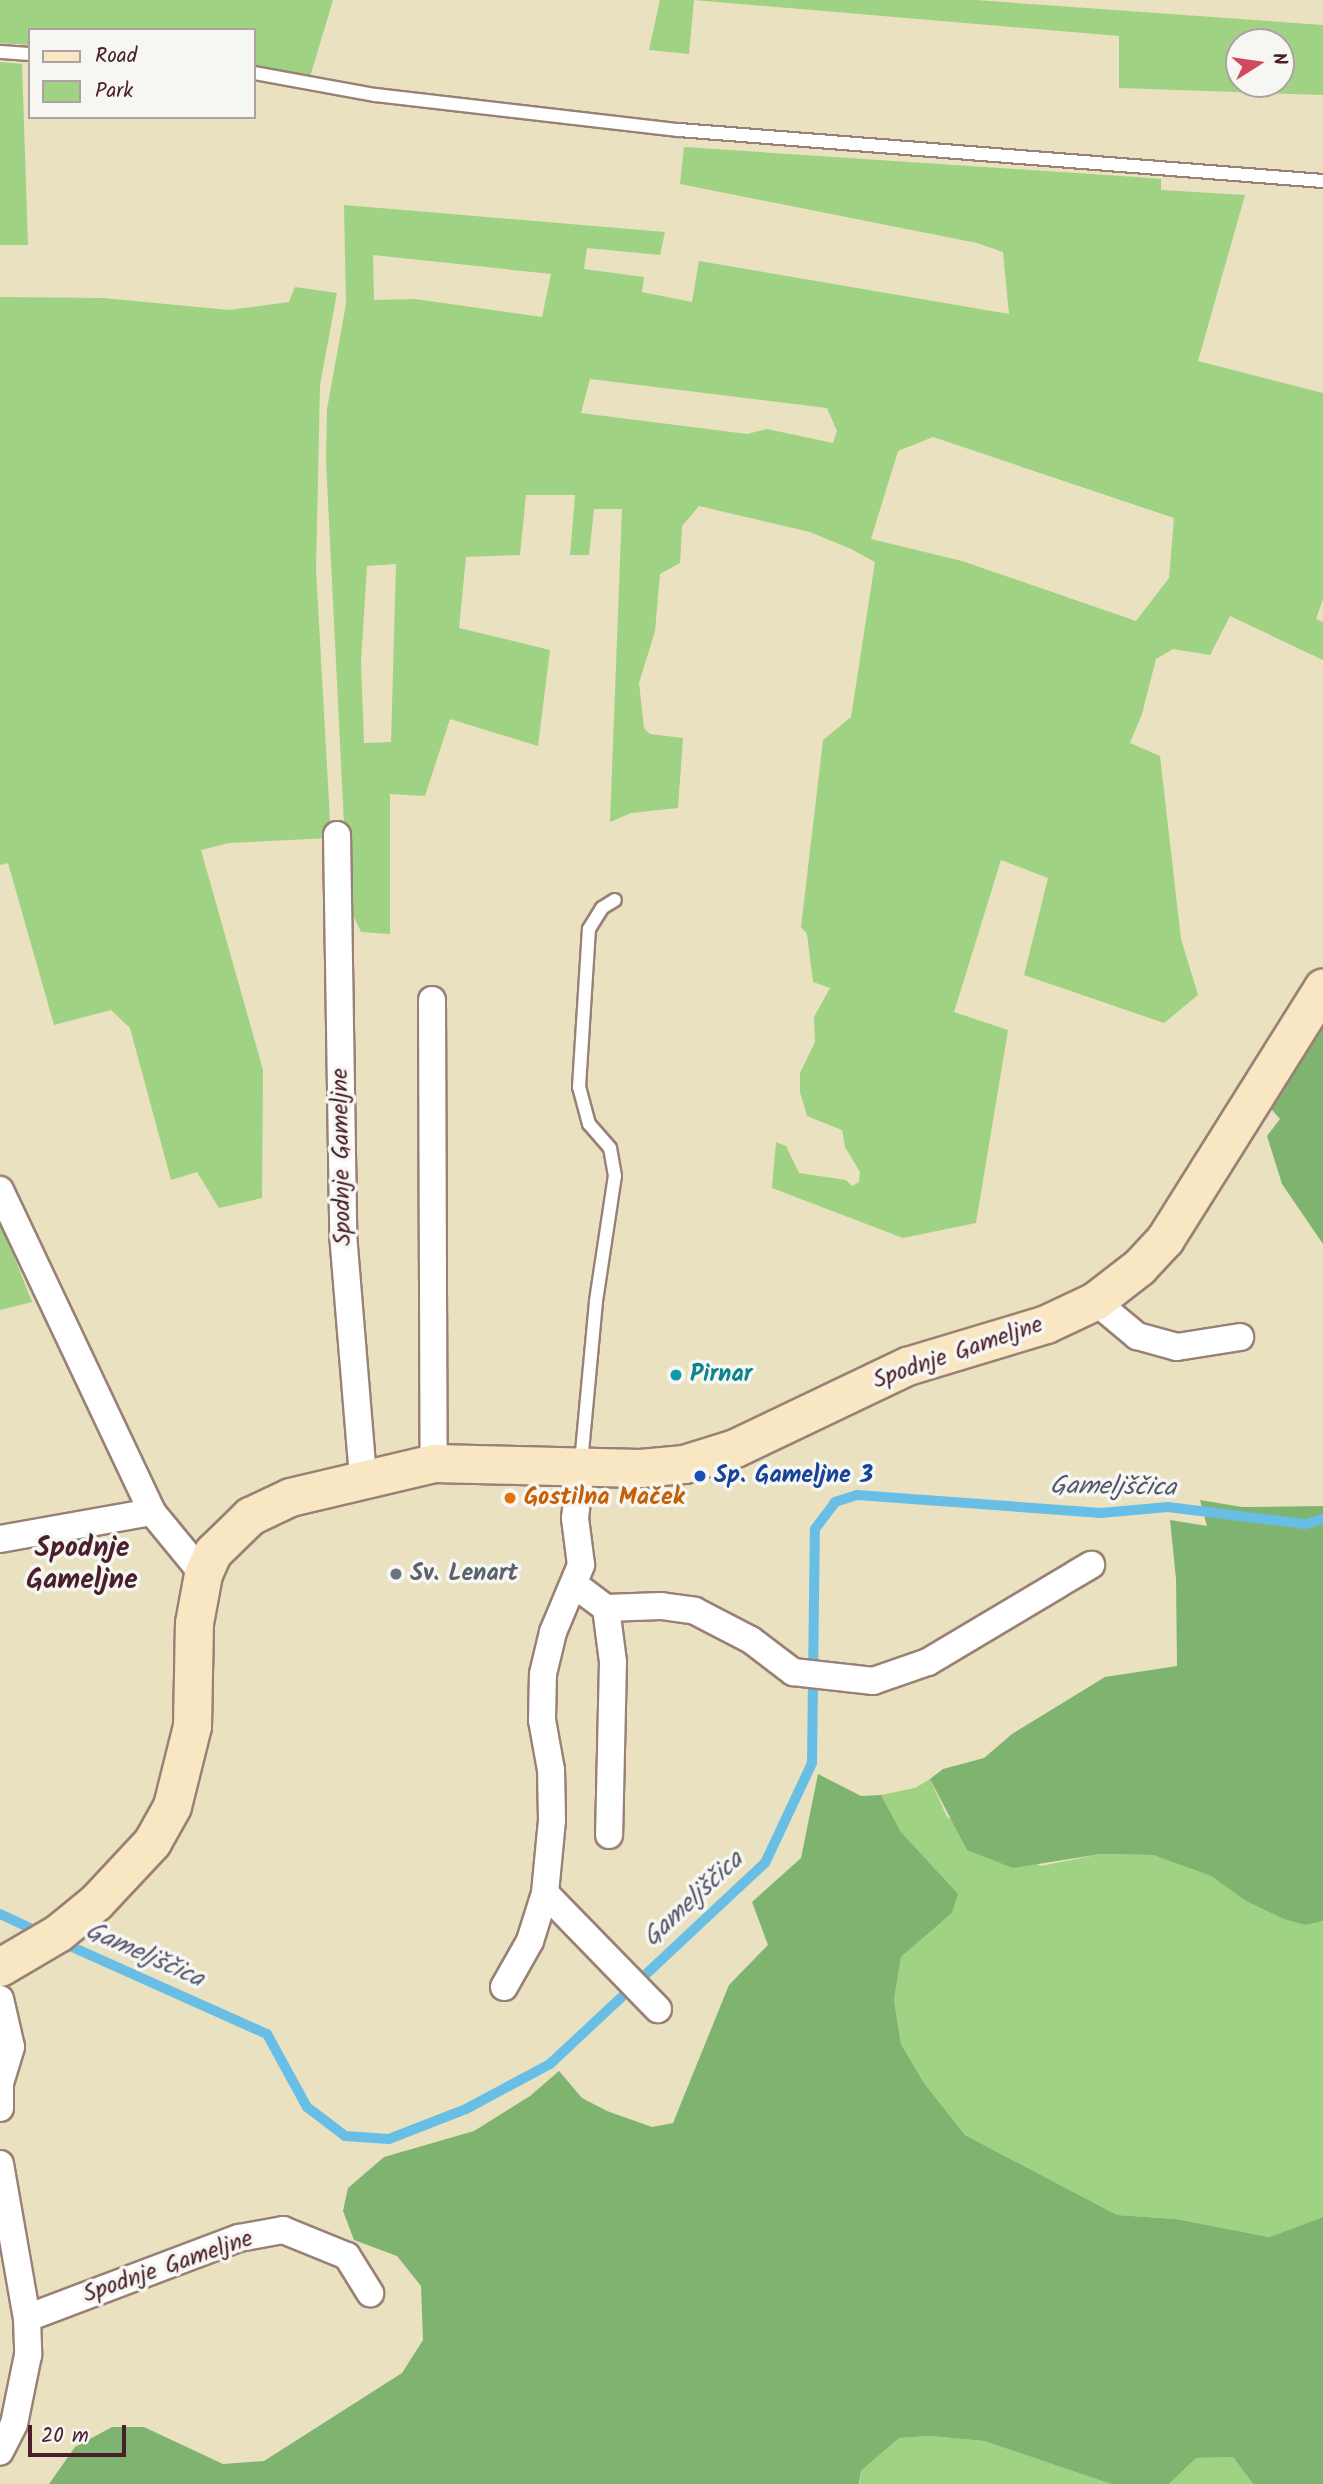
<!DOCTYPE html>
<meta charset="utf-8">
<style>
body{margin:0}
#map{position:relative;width:1323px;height:2484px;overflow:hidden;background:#eae1c0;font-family:Kalam,sans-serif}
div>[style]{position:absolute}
.green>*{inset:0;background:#9fd282}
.forest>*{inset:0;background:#7fb470}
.stream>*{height:10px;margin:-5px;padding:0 5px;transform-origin:5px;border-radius:5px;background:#68bee5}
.roads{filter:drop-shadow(2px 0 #9a8076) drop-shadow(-2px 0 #9a8076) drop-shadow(0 2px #9a8076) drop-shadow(0 -2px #9a8076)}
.lane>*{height:12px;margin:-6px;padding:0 6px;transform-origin:6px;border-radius:6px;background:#fff}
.street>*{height:26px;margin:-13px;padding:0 13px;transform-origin:13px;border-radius:13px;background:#fff}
.secondary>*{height:37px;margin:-18.5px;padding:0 18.5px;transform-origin:18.5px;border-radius:18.5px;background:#f9e7c3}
.dots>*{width:19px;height:19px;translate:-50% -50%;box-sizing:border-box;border:4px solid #f6f6f2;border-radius:50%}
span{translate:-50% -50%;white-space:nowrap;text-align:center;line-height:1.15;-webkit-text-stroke:7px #f6f6f2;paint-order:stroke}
.street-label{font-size:24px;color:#4a1f2b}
.culture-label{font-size:24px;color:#0d838f;font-weight:700}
.left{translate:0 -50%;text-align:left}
.transit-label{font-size:24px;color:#164399;font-weight:700}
.food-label{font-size:24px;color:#c56008;font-weight:700}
.worship-label{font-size:24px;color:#5b616d;font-weight:700}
.water-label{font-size:26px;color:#54576c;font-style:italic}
.quarter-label{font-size:28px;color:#4a1f2b;font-weight:700}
.legend{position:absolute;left:28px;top:28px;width:228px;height:91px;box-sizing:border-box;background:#f6f6f2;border:2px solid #b1a0a2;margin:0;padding:9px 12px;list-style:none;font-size:21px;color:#4a1f2b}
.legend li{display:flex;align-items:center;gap:14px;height:35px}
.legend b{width:35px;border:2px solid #b1a0a2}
.north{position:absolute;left:1225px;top:28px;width:70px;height:70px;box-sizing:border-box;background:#f6f6f2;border:2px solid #b1a0a2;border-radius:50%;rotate:78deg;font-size:19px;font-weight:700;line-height:28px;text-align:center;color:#4a1f2b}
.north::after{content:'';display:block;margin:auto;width:24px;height:32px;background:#d1495b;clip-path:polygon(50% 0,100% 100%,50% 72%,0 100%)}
.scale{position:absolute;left:28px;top:2425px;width:98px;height:32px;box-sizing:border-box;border:4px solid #4a1f2b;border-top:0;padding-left:9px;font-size:21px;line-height:24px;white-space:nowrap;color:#4a1f2b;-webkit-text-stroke:5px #f6f6f2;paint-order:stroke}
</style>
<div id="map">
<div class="green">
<div style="clip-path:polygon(0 0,333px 0,310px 77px,254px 69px,254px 30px,30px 30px,30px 45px,0 43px)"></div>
<div style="clip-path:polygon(evenodd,660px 0,976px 0,1323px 25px,1323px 95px,1119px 88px,1119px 36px,694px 0,689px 54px,649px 50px,660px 0,1239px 42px,1281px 42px,1281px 84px,1239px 84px,1239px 42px)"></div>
<div style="clip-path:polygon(0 62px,22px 64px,28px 245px,0 245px)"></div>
<div style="clip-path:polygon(evenodd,684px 147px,1136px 177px,1161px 179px,1161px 190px,1245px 195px,1198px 361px,1323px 393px,1323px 599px,1316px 619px,1323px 622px,1323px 660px,1230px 616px,1210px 655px,1173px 649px,1156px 659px,1142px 714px,1130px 743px,1160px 756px,1181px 939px,1198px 995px,1164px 1023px,1024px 975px,1048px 878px,1001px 860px,954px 1012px,1008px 1030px,976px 1223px,903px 1238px,772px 1188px,776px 1142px,786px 1146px,799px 1173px,846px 1180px,852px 1186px,859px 1182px,860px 1172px,845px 1147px,842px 1130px,807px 1116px,800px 1092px,800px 1073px,815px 1042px,814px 1017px,830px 988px,813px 982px,807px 934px,801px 927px,823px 740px,851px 717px,875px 562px,851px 549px,810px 532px,699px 506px,682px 526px,680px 563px,660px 574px,655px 631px,639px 683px,644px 728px,650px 734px,683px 738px,678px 808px,631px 813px,610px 822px,622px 509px,594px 509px,589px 555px,570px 555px,575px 495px,526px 495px,520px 555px,466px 557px,459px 628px,550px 650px,538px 746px,450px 719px,425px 796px,390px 794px,390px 934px,361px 932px,348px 904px,326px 461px,327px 409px,346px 304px,344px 205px,665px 232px,660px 255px,587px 248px,584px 269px,644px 277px,642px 292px,692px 302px,699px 261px,1009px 314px,1003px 252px,977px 243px,680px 184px,684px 147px,373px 255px,551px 274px,542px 317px,415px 299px,374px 300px,373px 255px,684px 147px,590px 379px,827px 408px,837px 431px,833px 443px,767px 429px,747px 434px,581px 413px,590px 379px,684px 147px,933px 437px,1174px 518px,1169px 578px,1136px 621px,962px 561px,871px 539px,898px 451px,933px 437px,684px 147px,396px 564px,391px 742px,364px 743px,361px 662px,367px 566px,396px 564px)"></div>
<div style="clip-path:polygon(295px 287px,337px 293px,320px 385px,316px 570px,331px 838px,229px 843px,201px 850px,263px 1070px,262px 1198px,219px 1208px,197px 1172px,171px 1180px,130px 1028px,111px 1010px,54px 1025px,8px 863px,0 865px,0 297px,103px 298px,229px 310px,289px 302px)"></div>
<div style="clip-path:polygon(0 1221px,32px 1302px,0 1310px)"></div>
<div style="clip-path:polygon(930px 1779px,947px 1817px,1041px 1866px,1101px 1854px,1153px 1855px,1211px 1876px,1246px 1901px,1306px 1925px,1323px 1921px,1323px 2217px,1269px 2237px,1176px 2219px,1117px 2215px,965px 2135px,924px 2083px,901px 2044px,894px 2000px,901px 1957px,952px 1913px,957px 1894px,901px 1832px,881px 1795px,915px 1788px)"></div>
<div style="clip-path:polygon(929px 2436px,984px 2441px,1111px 2484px,860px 2484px,861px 2471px,899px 2438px)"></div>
<div style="clip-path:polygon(1233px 2457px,1253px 2484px,1169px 2484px,1196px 2458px)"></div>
</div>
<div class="forest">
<div style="clip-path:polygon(1323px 1020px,1323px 1244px,1282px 1184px,1267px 1136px,1280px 1119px,1267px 1104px)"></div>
<div style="clip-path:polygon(1200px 1500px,1242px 1507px,1323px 1506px,1323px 1921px,1306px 1925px,1284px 1919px,1246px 1901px,1211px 1876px,1153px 1855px,1101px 1854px,1013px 1868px,967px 1850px,930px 1779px,943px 1769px,984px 1758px,1012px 1734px,1105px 1677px,1177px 1666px,1176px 1579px,1170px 1520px,1207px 1526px)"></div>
<div style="clip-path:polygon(818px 1774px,861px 1796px,881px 1795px,901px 1832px,958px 1894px,952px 1913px,901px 1957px,894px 2000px,901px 2044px,924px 2083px,965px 2135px,1117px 2215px,1176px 2219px,1269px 2237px,1323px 2217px,1323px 2484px,1253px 2484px,1233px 2457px,1196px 2458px,1169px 2484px,1111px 2484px,984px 2441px,929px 2436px,899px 2438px,861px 2471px,859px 2484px,49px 2484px,75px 2447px,112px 2427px,144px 2427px,223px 2464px,264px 2461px,402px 2373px,423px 2340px,421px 2286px,397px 2256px,354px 2240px,343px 2211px,348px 2188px,384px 2157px,474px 2131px,530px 2096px,559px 2071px,582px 2098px,607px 2111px,652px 2127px,673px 2123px,729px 1985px,768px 1945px,752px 1902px,801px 1858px)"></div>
</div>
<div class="stream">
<div style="left:0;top:1914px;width:45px;rotate:24.9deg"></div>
<div style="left:61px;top:1942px;width:226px;rotate:24.1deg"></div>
<div style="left:267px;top:2034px;width:83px;rotate:61.3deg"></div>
<div style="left:307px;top:2107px;width:48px;rotate:37.3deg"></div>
<div style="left:345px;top:2136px;width:44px;rotate:3.9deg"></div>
<div style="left:389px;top:2139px;width:83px;rotate:-21.3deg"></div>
<div style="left:466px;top:2109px;width:95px;rotate:-28.2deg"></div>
<div style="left:550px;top:2064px;width:294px;rotate:-43.1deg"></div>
<div style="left:765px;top:1863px;width:110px;rotate:-64.8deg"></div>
<div style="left:812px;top:1763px;width:234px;rotate:-89.3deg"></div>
<div style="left:815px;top:1529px;width:34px;rotate:-53deg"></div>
<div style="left:835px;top:1502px;width:23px;rotate:-18deg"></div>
<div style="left:857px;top:1495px;width:245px;rotate:4.2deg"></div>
<div style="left:1101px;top:1513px;width:67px;rotate:-5.1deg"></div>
<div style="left:1168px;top:1507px;width:138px;rotate:7.1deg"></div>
<div style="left:1305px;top:1524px;width:19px;rotate:-16deg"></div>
</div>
<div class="roads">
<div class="lane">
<div style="left:0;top:52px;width:30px;rotate:4deg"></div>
<div style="left:254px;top:73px;width:123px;rotate:10.3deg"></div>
<div style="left:375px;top:95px;width:306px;rotate:6.6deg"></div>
<div style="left:679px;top:130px;width:646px;rotate:4.53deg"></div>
<div style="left:581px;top:1463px;width:163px;rotate:-84.7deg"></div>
<div style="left:596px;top:1301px;width:126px;rotate:-81.4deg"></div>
<div style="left:615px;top:1176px;width:28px;rotate:-100deg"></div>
<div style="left:610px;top:1148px;width:32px;rotate:-131deg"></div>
<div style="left:589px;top:1124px;width:38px;rotate:-105deg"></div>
<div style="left:579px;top:1087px;width:158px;rotate:-86.4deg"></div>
<div style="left:589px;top:929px;width:25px;rotate:-58deg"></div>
<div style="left:602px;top:908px;width:15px;rotate:-32deg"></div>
</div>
<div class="street">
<div style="left:337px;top:835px;width:399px;rotate:89.1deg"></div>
<div style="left:343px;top:1234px;width:245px;rotate:85.3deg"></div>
<div style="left:432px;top:1000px;width:463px;rotate:89.8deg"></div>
<div style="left:0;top:1190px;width:356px;rotate:64.7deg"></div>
<div style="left:152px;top:1512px;width:80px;rotate:50.6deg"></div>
<div style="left:1095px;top:1301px;width:55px;rotate:39.8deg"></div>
<div style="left:1137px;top:1336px;width:41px;rotate:15.4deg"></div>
<div style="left:1177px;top:1347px;width:64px;rotate:-9deg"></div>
<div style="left:0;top:1539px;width:154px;rotate:-10.1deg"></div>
<div style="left:575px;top:1585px;width:39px;rotate:37deg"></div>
<div style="left:606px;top:1608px;width:55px;rotate:-2.1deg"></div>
<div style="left:661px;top:1606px;width:34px;rotate:8deg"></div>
<div style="left:695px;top:1611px;width:63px;rotate:27.4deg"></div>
<div style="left:751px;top:1640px;width:53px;rotate:37.3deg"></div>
<div style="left:793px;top:1672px;width:81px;rotate:6.4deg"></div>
<div style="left:873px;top:1681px;width:58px;rotate:-19.1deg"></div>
<div style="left:928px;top:1662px;width:190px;rotate:-30.8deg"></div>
<div style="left:606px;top:1608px;width:54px;rotate:82.6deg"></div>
<div style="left:613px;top:1662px;width:173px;rotate:91.3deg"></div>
<div style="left:545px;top:1893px;width:162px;rotate:45.8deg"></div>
<div style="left:504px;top:1987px;width:53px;rotate:-60.5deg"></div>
<div style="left:530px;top:1941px;width:50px;rotate:-72.6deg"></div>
<div style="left:545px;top:1893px;width:73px;rotate:-84.5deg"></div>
<div style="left:552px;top:1820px;width:50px;rotate:-91.1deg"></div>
<div style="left:551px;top:1770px;width:51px;rotate:-100.2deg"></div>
<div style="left:542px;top:1720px;width:46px;rotate:-88.8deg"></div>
<div style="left:543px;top:1674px;width:43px;rotate:-76.6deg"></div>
<div style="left:553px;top:1632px;width:73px;rotate:-67.3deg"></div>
<div style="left:581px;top:1565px;width:47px;rotate:-97.3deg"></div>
<div style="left:575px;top:1518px;width:51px;rotate:-83.3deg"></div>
<div style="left:0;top:1999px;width:49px;rotate:77.1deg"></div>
<div style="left:11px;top:2047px;width:38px;rotate:107deg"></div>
<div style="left:0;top:2083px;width:25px;rotate:90deg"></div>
<div style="left:0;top:2164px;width:156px;rotate:80.1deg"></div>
<div style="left:27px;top:2318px;width:37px;rotate:88deg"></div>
<div style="left:28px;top:2355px;width:70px;rotate:101.5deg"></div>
<div style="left:14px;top:2424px;width:31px;rotate:117deg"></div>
<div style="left:27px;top:2318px;width:227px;rotate:-20.7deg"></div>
<div style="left:239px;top:2238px;width:45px;rotate:-10.3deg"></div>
<div style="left:283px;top:2230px;width:69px;rotate:22.1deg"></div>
<div style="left:347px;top:2256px;width:44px;rotate:58.1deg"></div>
</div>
<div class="secondary">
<div style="left:0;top:1967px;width:67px;rotate:-30.4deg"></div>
<div style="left:58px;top:1933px;width:49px;rotate:-39.2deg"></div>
<div style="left:96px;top:1902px;width:82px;rotate:-47deg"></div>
<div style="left:152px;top:1842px;width:41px;rotate:-60.9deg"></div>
<div style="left:172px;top:1806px;width:82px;rotate:-76deg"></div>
<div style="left:192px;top:1726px;width:103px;rotate:-88.9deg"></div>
<div style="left:194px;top:1623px;width:50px;rotate:-79.6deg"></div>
<div style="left:203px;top:1574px;width:24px;rotate:-66deg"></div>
<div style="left:213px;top:1552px;width:52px;rotate:-44.2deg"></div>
<div style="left:250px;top:1516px;width:44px;rotate:-25.4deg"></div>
<div style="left:290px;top:1497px;width:148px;rotate:-13.3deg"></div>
<div style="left:434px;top:1463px;width:206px;rotate:1.4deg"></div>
<div style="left:640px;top:1468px;width:44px;rotate:-5.2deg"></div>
<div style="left:684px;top:1464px;width:53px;rotate:-17.4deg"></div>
<div style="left:735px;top:1448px;width:191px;rotate:-25.5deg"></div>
<div style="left:907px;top:1366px;width:145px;rotate:-16.8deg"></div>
<div style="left:1046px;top:1324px;width:54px;rotate:-25.1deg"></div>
<div style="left:1095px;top:1301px;width:56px;rotate:-37.7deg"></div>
<div style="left:1139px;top:1267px;width:38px;rotate:-47deg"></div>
<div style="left:1165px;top:1239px;width:297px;rotate:-57.9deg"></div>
</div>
</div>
<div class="dots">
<div style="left:676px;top:1375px;background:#0f9aa8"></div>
<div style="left:700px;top:1476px;background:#1a4fb4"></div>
<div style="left:510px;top:1498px;background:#e8710a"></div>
<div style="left:396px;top:1574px;background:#6b7280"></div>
</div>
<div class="street-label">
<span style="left:342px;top:1157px;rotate:-91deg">Spodnje Gameljne</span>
<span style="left:958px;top:1353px;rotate:-19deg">Spodnje Gameljne</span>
<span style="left:168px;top:2267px;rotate:-19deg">Spodnje Gameljne</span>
</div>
<div class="culture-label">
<span class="left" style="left:690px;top:1375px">Pirnar</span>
</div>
<div class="transit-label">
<span class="left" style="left:714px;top:1476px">Sp. Gameljne 3</span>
</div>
<div class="food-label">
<span class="left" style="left:524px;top:1498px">Gostilna Maček</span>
</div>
<div class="worship-label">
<span class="left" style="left:410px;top:1574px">Sv. Lenart</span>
</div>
<div class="water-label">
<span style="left:1113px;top:1488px;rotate:1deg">Gameljščica</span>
<span style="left:694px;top:1900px;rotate:-43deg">Gameljščica</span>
<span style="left:144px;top:1956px;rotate:24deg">Gameljščica</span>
</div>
<div class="quarter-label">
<span style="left:82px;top:1565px">Spodnje<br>Gameljne</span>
</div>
<ul class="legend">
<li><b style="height:9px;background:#f9e7c3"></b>Road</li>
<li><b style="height:19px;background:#9fd282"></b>Park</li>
</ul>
<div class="north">N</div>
<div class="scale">20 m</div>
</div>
